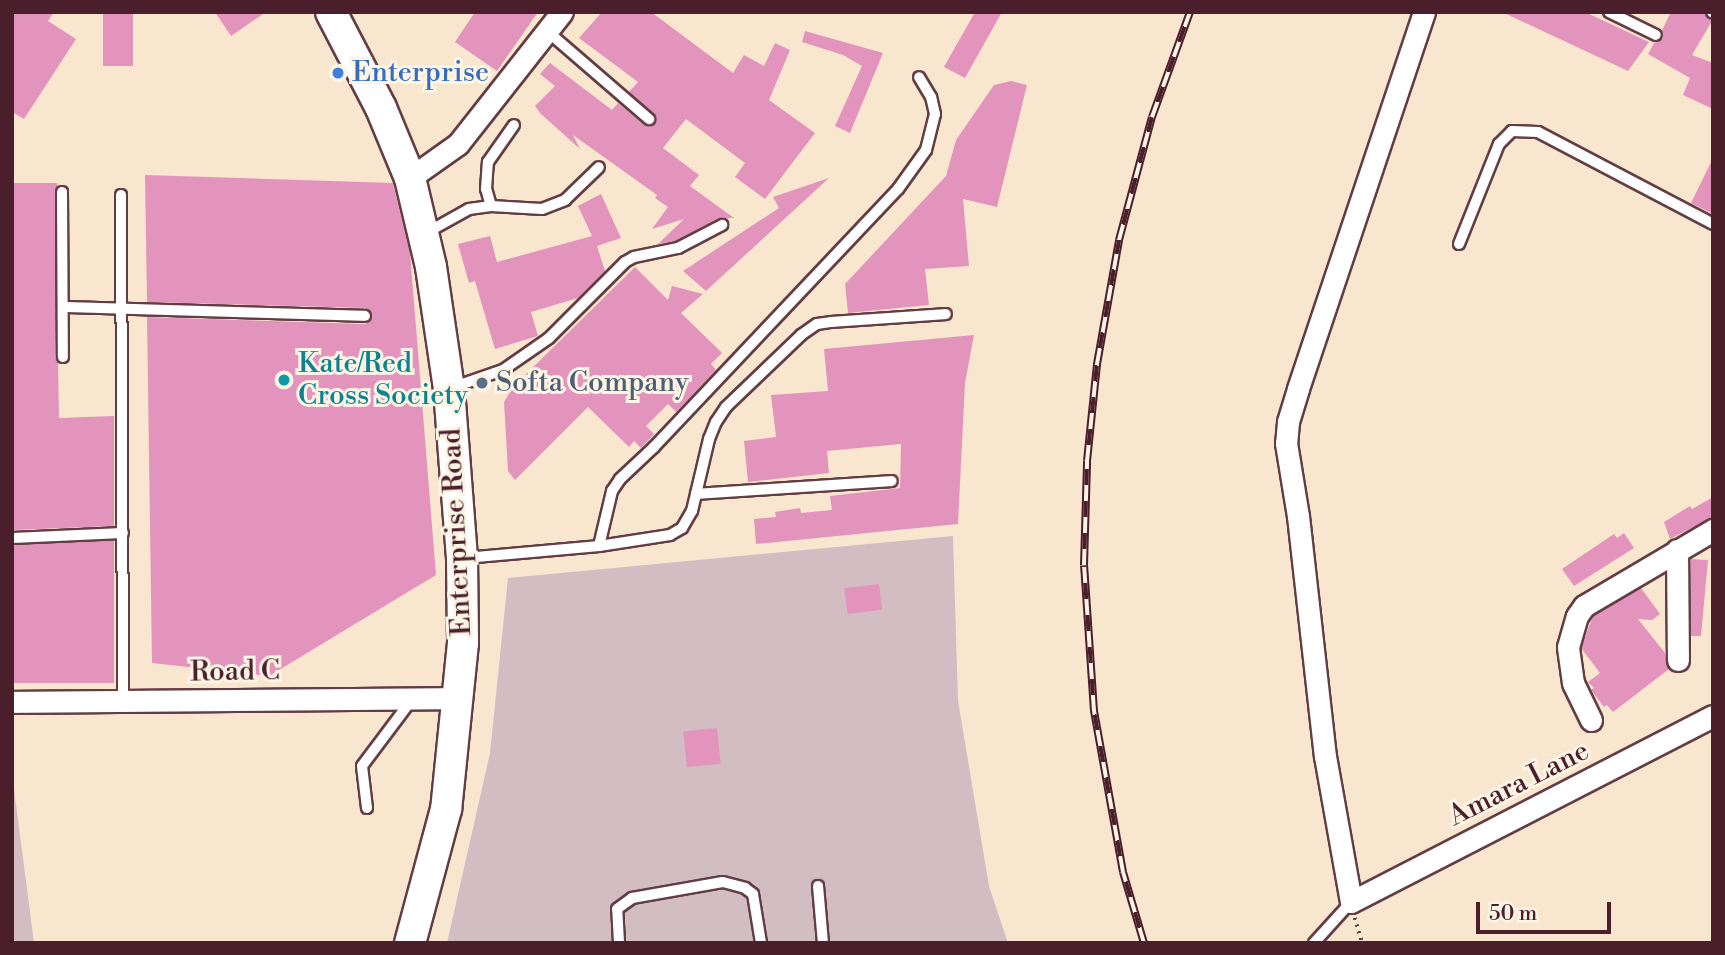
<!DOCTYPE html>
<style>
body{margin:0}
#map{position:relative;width:1725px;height:955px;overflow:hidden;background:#f8e6cf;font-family:"Libre Bodoni",serif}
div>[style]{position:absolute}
.industrial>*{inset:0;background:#d2bec2}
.building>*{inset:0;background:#e394bd;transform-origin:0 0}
.path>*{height:3.5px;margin-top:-1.75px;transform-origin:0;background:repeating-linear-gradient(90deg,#643d44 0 2px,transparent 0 7px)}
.roads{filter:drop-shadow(2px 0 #643d44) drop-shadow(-2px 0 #643d44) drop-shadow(0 2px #643d44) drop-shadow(0 -2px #643d44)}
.service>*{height:10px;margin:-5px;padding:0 5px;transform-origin:5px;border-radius:5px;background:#fff}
.minor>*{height:21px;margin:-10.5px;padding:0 10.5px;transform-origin:10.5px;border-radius:10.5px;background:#fff}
.secondary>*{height:30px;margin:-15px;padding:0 15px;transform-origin:15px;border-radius:15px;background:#fff}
.rail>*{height:8px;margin-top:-4px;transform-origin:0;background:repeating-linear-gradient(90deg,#fcf5e5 0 16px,#4a1f2b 0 32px);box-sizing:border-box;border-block:2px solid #4a1f2b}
.dots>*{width:19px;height:19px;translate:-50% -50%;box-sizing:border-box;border:4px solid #fcf5e5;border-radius:50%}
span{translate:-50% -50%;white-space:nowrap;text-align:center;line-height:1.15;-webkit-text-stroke:6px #fcf5e5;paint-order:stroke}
.shop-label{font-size:28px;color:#366cbe}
.left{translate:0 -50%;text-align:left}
.culture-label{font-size:28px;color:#0d838f}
.service-label{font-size:28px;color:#4e5e75}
.street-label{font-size:28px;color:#4a1f2b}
.frame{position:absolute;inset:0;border:14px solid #4a1f2b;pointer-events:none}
.scale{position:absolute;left:1476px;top:902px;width:135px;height:32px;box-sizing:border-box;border:4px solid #4a1f2b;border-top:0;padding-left:9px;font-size:21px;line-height:24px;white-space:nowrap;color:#4a1f2b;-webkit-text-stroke:5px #fcf5e5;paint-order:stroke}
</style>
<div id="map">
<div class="industrial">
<div style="clip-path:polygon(953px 536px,958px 701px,989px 886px,1008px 943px,447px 943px,490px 753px,508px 578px)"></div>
<div style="clip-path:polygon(14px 789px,34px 943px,12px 943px)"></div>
</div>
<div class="building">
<div style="clip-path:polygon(16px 12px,54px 12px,48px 21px,76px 39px,24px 119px,12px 112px,12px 18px)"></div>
<div style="left:103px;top:12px;width:30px;height:54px"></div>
<div style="clip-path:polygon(215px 12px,266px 12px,231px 36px)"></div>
<div style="clip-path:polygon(475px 12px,538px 12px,497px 71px,455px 42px)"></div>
<div style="clip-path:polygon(602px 12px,651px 12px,733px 73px,744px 55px,764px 66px,775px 43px,790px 50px,769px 100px,815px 133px,765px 199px,735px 177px,745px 163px,686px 119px,663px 148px,699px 175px,690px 186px,734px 218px,719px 218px,675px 241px,658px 244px,684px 219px,652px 229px,668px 207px,655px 198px,657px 195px,573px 135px,580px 149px,541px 114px,535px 106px,555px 86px,540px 74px,550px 63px,612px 110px,618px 103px,644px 125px,655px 124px,655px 114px,629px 92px,638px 82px,579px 38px)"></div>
<div style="clip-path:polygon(975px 12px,1002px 12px,965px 78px,944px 67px)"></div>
<div style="clip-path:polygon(1502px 12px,1585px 12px,1649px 42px,1628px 71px)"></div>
<div style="clip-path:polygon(1671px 12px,1704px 12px,1712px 21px,1692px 55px,1713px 63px,1713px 109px,1683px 95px,1690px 78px,1648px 54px,1654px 43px,1663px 39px,1662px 30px)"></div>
<div style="clip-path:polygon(805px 31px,883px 53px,850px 133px,835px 126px,862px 66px,843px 55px,802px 42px)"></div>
<div style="clip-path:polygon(1011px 81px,1027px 85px,997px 207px,963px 199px,969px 266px,925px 269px,929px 305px,848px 313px,845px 284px,946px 176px,956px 140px,994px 85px)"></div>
<div style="clip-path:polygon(1713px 158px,1713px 214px,1691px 203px)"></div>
<div style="clip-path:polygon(145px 175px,393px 183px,410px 253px,436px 575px,269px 676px,152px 663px,147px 317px,365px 324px,371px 321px,372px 313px,365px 308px,147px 302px)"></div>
<div style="clip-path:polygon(829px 178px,706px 291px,683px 271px,779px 208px,773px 197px)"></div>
<div style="clip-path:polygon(12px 183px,57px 183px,55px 357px,58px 363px,59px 418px,114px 416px,114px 526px,12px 530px)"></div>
<div style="clip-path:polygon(601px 194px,621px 238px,597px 246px,605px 271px,578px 298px,531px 312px,538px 336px,495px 349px,475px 281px,469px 283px,458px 244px,490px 236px,497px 262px,592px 236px,578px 206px)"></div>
<div style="clip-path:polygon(635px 267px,668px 300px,672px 286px,703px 294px,681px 313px,722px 353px,711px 364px,716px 370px,676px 412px,668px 404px,646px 426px,654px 434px,641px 448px,634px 441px,629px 447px,588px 407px,515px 480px,508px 471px,504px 402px,513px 387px)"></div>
<div style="clip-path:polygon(974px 335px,965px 383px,958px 524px,756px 544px,754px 519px,776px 517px,775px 512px,800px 508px,801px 513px,832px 510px,830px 496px,900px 488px,901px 444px,827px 451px,829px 473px,748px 482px,744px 441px,776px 437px,771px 395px,828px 391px,824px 349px)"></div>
<div style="clip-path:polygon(1713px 497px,1713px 517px,1670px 539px,1664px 522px,1690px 506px,1692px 509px)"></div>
<div style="clip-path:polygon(1624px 533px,1634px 548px,1574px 586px,1562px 569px,1614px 534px,1617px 538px)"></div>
<div style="left:114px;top:541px;width:142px;height:102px;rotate:90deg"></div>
<div style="clip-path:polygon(1690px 559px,1708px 560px,1701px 636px,1691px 636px)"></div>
<div style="left:879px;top:584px;width:26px;height:35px;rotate:83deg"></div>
<div style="clip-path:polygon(1641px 588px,1660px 614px,1652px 620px,1638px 619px,1665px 653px,1669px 669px,1613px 712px,1607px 705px,1604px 707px,1591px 690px,1594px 688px,1588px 682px,1600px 673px,1581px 648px,1593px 616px)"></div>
<div style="left:717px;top:728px;width:36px;height:34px;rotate:84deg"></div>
</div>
<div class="path">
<div style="left:1355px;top:918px;width:26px;rotate:74deg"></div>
</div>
<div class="roads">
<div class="service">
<div style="left:1609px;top:12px;width:52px;rotate:26.1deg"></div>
<div style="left:1712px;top:12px;width:1px;rotate:45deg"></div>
<div style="left:547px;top:31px;width:135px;rotate:40.8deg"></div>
<div style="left:62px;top:192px;width:165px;rotate:89.7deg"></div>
<div style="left:121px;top:195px;width:506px;rotate:89.77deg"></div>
<div style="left:491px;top:206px;width:18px;rotate:-106deg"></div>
<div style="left:486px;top:189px;width:27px;rotate:-86deg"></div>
<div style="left:488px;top:162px;width:45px;rotate:-54.9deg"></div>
<div style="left:426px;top:233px;width:49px;rotate:-29.2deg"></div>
<div style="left:469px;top:209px;width:22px;rotate:-8deg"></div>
<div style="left:491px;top:206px;width:51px;rotate:3.4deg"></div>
<div style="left:542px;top:209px;width:25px;rotate:-21deg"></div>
<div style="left:565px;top:200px;width:47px;rotate:-44.1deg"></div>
<div style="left:1459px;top:244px;width:108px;rotate:-68.2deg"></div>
<div style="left:1499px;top:144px;width:18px;rotate:-45deg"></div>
<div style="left:1512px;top:131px;width:26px;rotate:2deg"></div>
<div style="left:1538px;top:132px;width:198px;rotate:27.7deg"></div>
<div style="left:63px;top:307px;width:302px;rotate:1.7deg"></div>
<div style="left:451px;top:388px;width:55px;rotate:-19.1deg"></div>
<div style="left:503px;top:370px;width:56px;rotate:-34.8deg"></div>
<div style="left:549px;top:338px;width:107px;rotate:-45deg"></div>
<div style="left:625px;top:262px;width:10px;rotate:-29deg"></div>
<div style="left:634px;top:257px;width:45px;rotate:-11.6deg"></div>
<div style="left:678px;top:248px;width:50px;rotate:-27.6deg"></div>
<div style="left:696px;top:494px;width:196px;rotate:-3.8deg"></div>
<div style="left:12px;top:538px;width:111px;rotate:-2.6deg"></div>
<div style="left:599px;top:546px;width:57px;rotate:-76.7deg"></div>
<div style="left:612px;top:491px;width:14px;rotate:-56deg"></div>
<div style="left:620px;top:479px;width:47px;rotate:-43.3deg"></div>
<div style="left:654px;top:447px;width:355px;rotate:-46.6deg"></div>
<div style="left:898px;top:189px;width:48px;rotate:-54.3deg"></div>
<div style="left:926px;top:150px;width:37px;rotate:-76deg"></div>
<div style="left:935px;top:114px;width:17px;rotate:-103deg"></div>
<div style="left:931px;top:97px;width:23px;rotate:-121deg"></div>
<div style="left:465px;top:558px;width:135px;rotate:-5.1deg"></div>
<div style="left:599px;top:546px;width:72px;rotate:-8.8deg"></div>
<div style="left:670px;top:535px;width:14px;rotate:-30deg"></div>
<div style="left:682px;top:528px;width:20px;rotate:-60deg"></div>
<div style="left:692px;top:511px;width:74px;rotate:-76.7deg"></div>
<div style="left:709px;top:439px;width:18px;rotate:-68deg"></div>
<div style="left:716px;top:422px;width:18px;rotate:-56deg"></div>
<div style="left:726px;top:407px;width:104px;rotate:-43.8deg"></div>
<div style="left:801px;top:335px;width:19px;rotate:-35deg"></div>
<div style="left:817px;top:324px;width:15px;rotate:-8deg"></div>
<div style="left:832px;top:322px;width:114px;rotate:-4deg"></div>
<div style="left:367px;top:808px;width:42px;rotate:-96.8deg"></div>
<div style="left:362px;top:766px;width:85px;rotate:-53.1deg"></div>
<div style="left:818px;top:886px;width:57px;rotate:85deg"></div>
<div style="left:619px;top:943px;width:34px;rotate:-93deg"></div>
<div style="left:617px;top:909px;width:19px;rotate:-36deg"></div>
<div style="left:632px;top:898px;width:92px;rotate:-10deg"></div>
<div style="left:723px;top:882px;width:23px;rotate:15deg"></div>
<div style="left:745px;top:888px;width:10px;rotate:37deg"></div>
<div style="left:753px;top:894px;width:50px;rotate:80.7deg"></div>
<div style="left:1314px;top:943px;width:55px;rotate:-47.9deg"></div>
</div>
<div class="minor">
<div style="left:1424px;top:12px;width:397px;rotate:108.5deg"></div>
<div style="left:1298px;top:389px;width:34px;rotate:107deg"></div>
<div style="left:1288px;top:422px;width:21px;rotate:95deg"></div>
<div style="left:1286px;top:443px;width:74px;rotate:80.7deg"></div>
<div style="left:1298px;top:516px;width:242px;rotate:83.6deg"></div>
<div style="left:1325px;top:756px;width:148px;rotate:79.9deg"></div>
<div style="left:1351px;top:902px;width:407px;rotate:-27.2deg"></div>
<div style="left:410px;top:178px;width:59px;rotate:-35.3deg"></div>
<div style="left:458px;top:144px;width:168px;rotate:-51.8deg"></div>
<div style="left:1677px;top:550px;width:110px;rotate:89.5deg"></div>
<div style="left:12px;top:702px;width:447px;rotate:-0.5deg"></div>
<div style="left:1591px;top:720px;width:41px;rotate:-115.9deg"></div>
<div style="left:1573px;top:683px;width:36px;rotate:-98deg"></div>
<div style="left:1568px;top:647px;width:32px;rotate:-74deg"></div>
<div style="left:1577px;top:616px;width:12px;rotate:-55deg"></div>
<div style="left:1584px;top:606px;width:150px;rotate:-30.5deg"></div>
</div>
<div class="secondary">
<div style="left:331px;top:12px;width:108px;rotate:62.5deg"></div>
<div style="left:381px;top:108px;width:76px;rotate:67.5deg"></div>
<div style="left:410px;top:178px;width:91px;rotate:76.7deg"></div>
<div style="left:431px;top:267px;width:123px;rotate:81.6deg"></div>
<div style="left:449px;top:389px;width:169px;rotate:85.6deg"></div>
<div style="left:462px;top:558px;width:85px;rotate:89.3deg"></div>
<div style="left:463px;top:643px;width:167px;rotate:95.8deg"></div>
<div style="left:446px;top:809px;width:139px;rotate:105deg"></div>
</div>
</div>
<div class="rail">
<div style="left:1144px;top:943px;width:74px;rotate:-106.5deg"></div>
<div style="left:1123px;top:872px;width:164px;rotate:-100.2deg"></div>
<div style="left:1094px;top:711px;width:146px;rotate:-93.9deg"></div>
<div style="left:1084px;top:565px;width:104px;rotate:-88.3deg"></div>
<div style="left:1087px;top:461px;width:98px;rotate:-84.1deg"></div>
<div style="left:1097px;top:364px;width:126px;rotate:-79.9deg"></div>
<div style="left:1119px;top:240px;width:127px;rotate:-75deg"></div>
<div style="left:1152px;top:117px;width:112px;rotate:-70.1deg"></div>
</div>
<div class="dots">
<div style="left:338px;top:73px;background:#3f7fe0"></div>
<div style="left:284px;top:380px;background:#0f9aa8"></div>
<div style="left:482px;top:383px;background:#5c6f8a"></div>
</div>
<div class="shop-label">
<span class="left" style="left:352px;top:73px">Enterprise</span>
</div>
<div class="culture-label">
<span class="left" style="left:298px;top:380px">Kate/Red<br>Cross Society</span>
</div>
<div class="service-label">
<span class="left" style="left:496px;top:383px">Softa Company</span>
</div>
<div class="street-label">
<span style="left:457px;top:532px;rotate:-93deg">Enterprise Road</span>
<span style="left:235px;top:672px;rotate:-1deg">Road C</span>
<span style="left:1519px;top:784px;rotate:-27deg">Amara Lane</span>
</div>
<div class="frame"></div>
<div class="scale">50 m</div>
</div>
